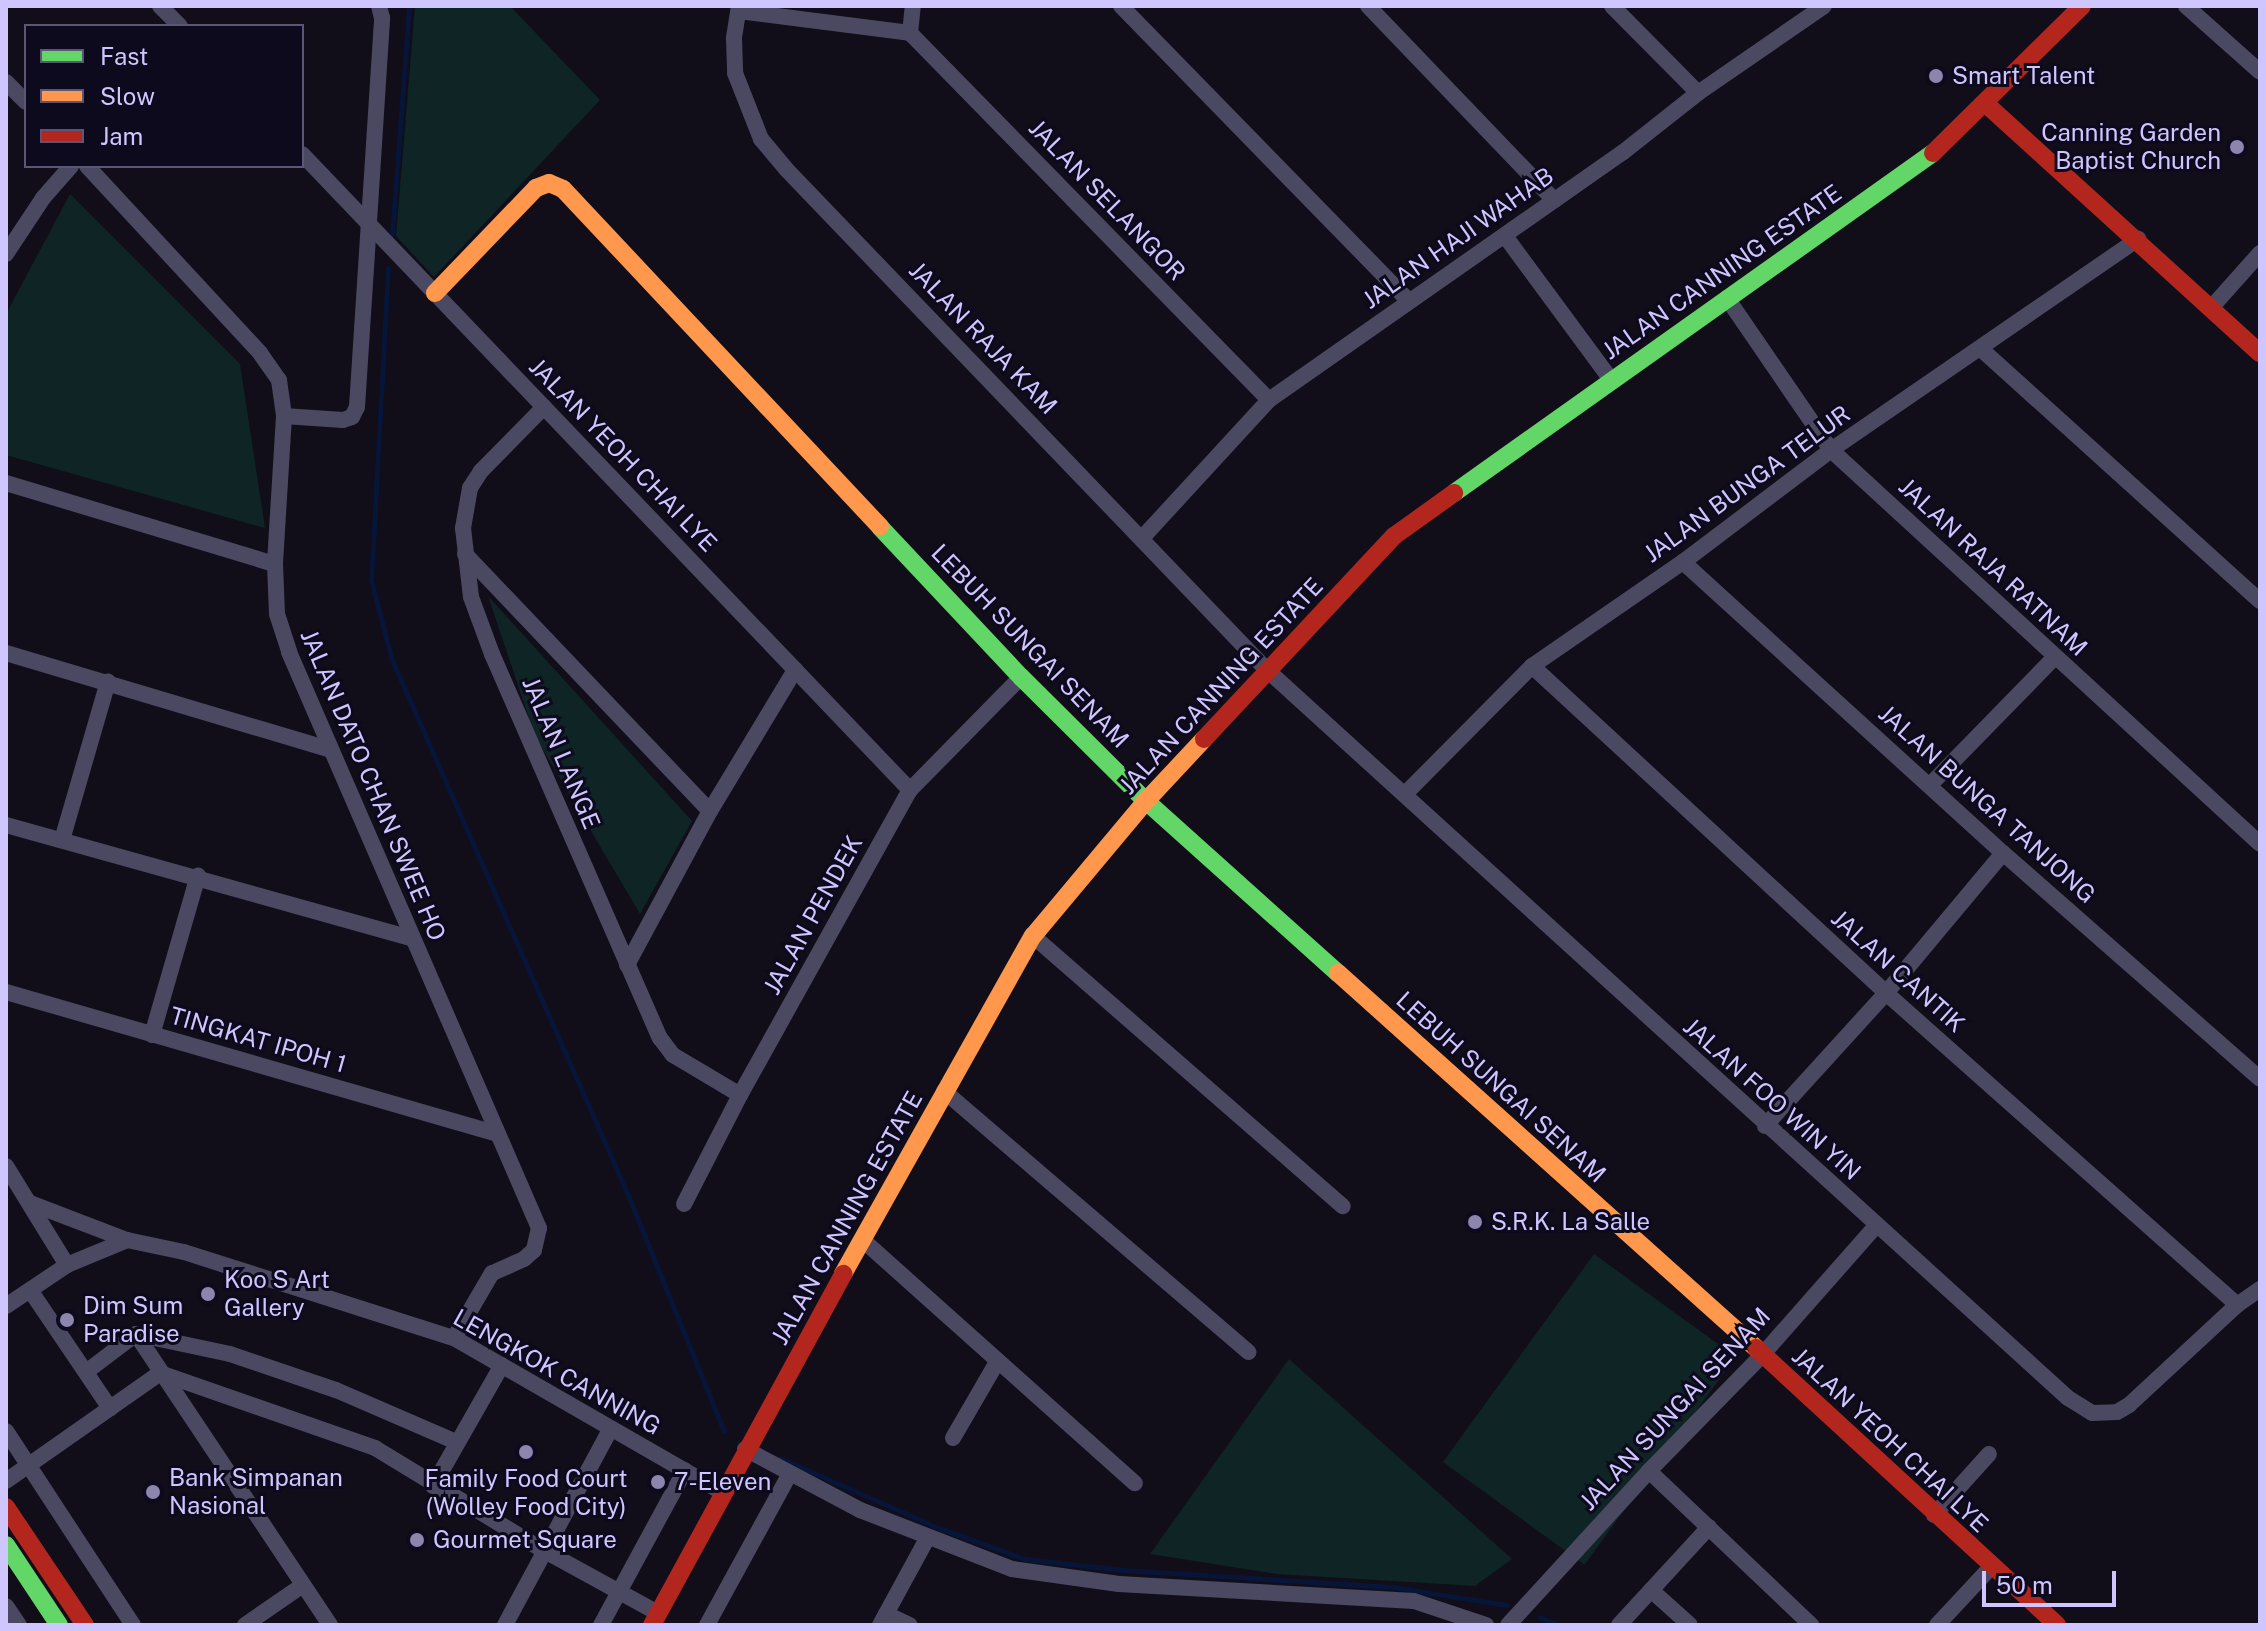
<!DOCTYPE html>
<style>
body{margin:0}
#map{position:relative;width:2266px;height:1631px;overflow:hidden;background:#110e19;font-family:"Public Sans",sans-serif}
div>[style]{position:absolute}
.green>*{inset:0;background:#0e2425;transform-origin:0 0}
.stream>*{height:5px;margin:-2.5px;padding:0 2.5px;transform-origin:2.5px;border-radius:2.5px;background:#061538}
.street>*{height:16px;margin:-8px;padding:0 8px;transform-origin:8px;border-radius:8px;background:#4b4962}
.fast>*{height:18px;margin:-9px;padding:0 9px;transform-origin:9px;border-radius:9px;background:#63d668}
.slow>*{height:18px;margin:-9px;padding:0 9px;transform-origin:9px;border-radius:9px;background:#ff974d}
.jam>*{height:18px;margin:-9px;padding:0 9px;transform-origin:9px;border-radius:9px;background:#b3261e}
.dots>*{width:22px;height:22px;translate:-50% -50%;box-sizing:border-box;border:4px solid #0e0a1d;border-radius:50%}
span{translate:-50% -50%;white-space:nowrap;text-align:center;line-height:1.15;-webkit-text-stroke:6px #0e0a1d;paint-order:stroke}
.poi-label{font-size:24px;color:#cfc6ff}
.left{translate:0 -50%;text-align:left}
.right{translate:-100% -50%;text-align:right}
.street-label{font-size:24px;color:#cfc6ff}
.frame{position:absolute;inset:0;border:8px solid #cfc6ff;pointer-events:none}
.legend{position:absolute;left:24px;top:24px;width:280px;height:144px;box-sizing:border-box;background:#0e0a1d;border:2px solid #5b5577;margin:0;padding:10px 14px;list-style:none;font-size:24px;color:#cfc6ff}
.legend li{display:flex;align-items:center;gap:16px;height:40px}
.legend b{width:40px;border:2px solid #5b5577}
.scale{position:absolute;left:1982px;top:1571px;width:134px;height:36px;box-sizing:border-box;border:4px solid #cfc6ff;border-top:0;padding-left:10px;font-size:24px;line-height:28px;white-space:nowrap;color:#cfc6ff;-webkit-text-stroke:6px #0e0a1d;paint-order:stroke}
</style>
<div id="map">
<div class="green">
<div style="clip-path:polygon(415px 6px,510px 6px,600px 100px,434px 277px,396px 236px)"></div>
<div style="clip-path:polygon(70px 194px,240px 364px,265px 528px,6px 455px,6px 314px)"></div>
<div style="clip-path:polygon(488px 596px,692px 821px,640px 914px,535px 736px)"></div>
<div style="left:1594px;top:1254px;width:175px;height:257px;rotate:36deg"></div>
<div style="clip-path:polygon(1289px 1359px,1512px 1559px,1475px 1586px,1276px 1574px,1150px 1554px)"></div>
</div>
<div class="stream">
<div style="left:392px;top:234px;width:229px;rotate:-85.7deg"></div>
<div style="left:388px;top:268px;width:312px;rotate:93.1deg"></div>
<div style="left:371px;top:580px;width:83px;rotate:75.3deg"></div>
<div style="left:392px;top:660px;width:585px;rotate:66.2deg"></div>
<div style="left:628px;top:1195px;width:255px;rotate:67.9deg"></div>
<div style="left:780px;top:1458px;width:174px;rotate:23.8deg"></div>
<div style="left:939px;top:1528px;width:91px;rotate:19.8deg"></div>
<div style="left:1025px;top:1559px;width:99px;rotate:6.4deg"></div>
<div style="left:1123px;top:1570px;width:271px;rotate:3.6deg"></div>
<div style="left:1393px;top:1587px;width:115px;rotate:9deg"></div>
<div style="left:1540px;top:1617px;width:19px;rotate:25deg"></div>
</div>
<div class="street">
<div style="left:160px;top:6px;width:28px;rotate:45deg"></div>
<div style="left:739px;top:6px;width:33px;rotate:99deg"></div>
<div style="left:734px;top:39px;width:34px;rotate:88deg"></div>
<div style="left:735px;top:73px;width:71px;rotate:68.5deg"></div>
<div style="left:761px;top:139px;width:39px;rotate:50deg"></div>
<div style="left:786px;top:169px;width:695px;rotate:46.17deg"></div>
<div style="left:1267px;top:670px;width:1082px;rotate:42.27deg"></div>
<div style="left:2068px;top:1398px;width:28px;rotate:32deg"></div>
<div style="left:2092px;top:1413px;width:25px;rotate:-2deg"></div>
<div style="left:2117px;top:1412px;width:14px;rotate:-30deg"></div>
<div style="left:2129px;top:1405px;width:147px;rotate:-42.8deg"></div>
<div style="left:2237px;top:1305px;width:28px;rotate:-35deg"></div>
<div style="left:1121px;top:6px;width:412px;rotate:45.7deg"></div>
<div style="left:1368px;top:6px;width:269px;rotate:46.2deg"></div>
<div style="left:1612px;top:6px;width:122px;rotate:45.3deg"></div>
<div style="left:2186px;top:6px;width:99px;rotate:41.7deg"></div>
<div style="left:739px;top:11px;width:172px;rotate:7.3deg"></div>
<div style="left:910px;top:33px;width:513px;rotate:45.63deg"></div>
<div style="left:910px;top:33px;width:27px;rotate:-84deg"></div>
<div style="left:6px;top:82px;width:28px;rotate:45deg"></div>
<div style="left:302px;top:154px;width:880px;rotate:46.29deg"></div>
<div style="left:87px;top:166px;width:255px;rotate:47.2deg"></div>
<div style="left:260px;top:353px;width:33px;rotate:55deg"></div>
<div style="left:279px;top:380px;width:36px;rotate:82deg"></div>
<div style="left:284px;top:416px;width:148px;rotate:93.5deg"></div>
<div style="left:275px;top:564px;width:50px;rotate:87.7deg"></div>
<div style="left:277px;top:614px;width:40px;rotate:72deg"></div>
<div style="left:289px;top:652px;width:628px;rotate:66.54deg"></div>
<div style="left:539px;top:1228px;width:23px;rotate:103deg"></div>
<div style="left:534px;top:1250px;width:13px;rotate:138deg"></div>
<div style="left:524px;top:1259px;width:35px;rotate:156deg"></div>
<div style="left:492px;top:1273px;width:75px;rotate:120.3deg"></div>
<div style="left:1505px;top:236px;width:179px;rotate:53.6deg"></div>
<div style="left:6px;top:254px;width:67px;rotate:-56.5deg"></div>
<div style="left:43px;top:198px;width:43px;rotate:-48.8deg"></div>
<div style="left:1727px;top:298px;width:184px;rotate:55.6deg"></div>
<div style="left:1831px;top:450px;width:582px;rotate:42.56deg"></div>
<div style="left:2211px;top:308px;width:74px;rotate:-48.3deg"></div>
<div style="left:1981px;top:349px;width:376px;rotate:42.1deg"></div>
<div style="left:544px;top:407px;width:90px;rotate:134.5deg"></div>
<div style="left:481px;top:471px;width:20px;rotate:123deg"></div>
<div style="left:470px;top:488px;width:41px;rotate:99.9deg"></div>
<div style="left:463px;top:528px;width:69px;rotate:83.4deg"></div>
<div style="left:471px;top:597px;width:61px;rotate:69.8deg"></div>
<div style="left:492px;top:654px;width:419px;rotate:66.4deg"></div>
<div style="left:660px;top:1038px;width:21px;rotate:53deg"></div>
<div style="left:673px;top:1055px;width:78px;rotate:30.8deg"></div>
<div style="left:284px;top:416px;width:59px;rotate:3.9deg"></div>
<div style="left:343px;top:420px;width:9px;rotate:-18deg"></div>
<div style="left:352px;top:417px;width:11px;rotate:-63deg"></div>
<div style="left:357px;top:407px;width:390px;rotate:-86.3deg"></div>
<div style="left:382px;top:18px;width:12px;rotate:-104deg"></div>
<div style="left:6px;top:483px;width:281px;rotate:16.8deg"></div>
<div style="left:1143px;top:537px;width:186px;rotate:-47.4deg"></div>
<div style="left:1269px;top:400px;width:431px;rotate:-35deg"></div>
<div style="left:1622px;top:153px;width:97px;rotate:-38.3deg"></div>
<div style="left:1698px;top:93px;width:153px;rotate:-34.6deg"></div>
<div style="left:465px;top:554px;width:355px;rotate:46.4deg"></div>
<div style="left:1683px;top:562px;width:433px;rotate:42.3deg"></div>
<div style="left:2003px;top:853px;width:342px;rotate:41.3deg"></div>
<div style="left:6px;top:653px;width:337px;rotate:16.6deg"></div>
<div style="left:1532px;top:666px;width:482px;rotate:42.7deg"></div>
<div style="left:1886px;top:993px;width:470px;rotate:41.6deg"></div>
<div style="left:1930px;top:785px;width:179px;rotate:-45.7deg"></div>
<div style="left:1406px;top:793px;width:179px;rotate:-45.2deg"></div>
<div style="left:1532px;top:666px;width:183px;rotate:-34.6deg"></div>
<div style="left:1683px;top:562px;width:186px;rotate:-37.1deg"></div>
<div style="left:1831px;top:450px;width:373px;rotate:-34.5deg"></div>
<div style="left:6px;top:825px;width:420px;rotate:15.6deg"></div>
<div style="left:62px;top:840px;width:165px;rotate:-73.8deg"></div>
<div style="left:1033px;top:936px;width:411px;rotate:41.1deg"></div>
<div style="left:627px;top:965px;width:175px;rotate:-61.7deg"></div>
<div style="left:710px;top:811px;width:165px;rotate:-58.9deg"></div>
<div style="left:6px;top:992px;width:512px;rotate:16.1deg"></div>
<div style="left:152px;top:1035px;width:166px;rotate:-73.9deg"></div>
<div style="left:944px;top:1091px;width:401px;rotate:40.6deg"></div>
<div style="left:1765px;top:1126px;width:180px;rotate:-47.7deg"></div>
<div style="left:1886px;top:993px;width:182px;rotate:-50.1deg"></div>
<div style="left:6px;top:1166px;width:116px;rotate:58.4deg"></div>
<div style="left:30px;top:1203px;width:104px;rotate:20.9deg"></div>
<div style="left:684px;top:1204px;width:123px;rotate:-62.8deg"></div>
<div style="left:740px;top:1095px;width:349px;rotate:-60.9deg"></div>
<div style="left:910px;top:790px;width:158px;rotate:-45.5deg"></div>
<div style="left:865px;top:1242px;width:362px;rotate:41.8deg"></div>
<div style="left:30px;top:1290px;width:143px;rotate:55.9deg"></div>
<div style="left:6px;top:1306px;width:73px;rotate:-33.9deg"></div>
<div style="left:67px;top:1265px;width:65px;rotate:-22.6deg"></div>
<div style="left:127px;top:1240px;width:58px;rotate:11.9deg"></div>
<div style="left:184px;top:1252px;width:283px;rotate:17.7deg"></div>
<div style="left:454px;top:1338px;width:309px;rotate:29.9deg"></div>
<div style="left:136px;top:1334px;width:350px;rotate:56.3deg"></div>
<div style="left:86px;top:1372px;width:63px;rotate:-37.2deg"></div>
<div style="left:136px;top:1334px;width:96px;rotate:12deg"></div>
<div style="left:230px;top:1354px;width:112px;rotate:18.8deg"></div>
<div style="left:336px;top:1390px;width:131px;rotate:23.4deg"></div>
<div style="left:160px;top:1373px;width:228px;rotate:19.2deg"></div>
<div style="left:375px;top:1448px;width:197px;rotate:31.3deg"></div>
<div style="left:543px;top:1550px;width:131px;rotate:28.7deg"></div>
<div style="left:6px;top:1431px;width:232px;rotate:56.8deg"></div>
<div style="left:953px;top:1438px;width:88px;rotate:-59.9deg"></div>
<div style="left:745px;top:1449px;width:130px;rotate:27.9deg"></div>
<div style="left:860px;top:1510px;width:163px;rotate:21.2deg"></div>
<div style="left:1012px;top:1569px;width:108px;rotate:8deg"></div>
<div style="left:1119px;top:1584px;width:295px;rotate:3.3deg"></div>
<div style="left:1414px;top:1601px;width:76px;rotate:18.4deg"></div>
<div style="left:1649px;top:1471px;width:224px;rotate:43.5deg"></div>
<div style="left:6px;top:1481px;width:188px;rotate:-35deg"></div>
<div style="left:433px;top:1486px;width:139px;rotate:-60.3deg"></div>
<div style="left:1934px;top:1515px;width:82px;rotate:-48deg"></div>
<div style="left:1651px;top:1590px;width:52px;rotate:41.9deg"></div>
<div style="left:6px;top:1606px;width:23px;rotate:56deg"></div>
<div style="left:886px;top:1614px;width:26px;rotate:25deg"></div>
<div style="left:245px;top:1625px;width:70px;rotate:-34.6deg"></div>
<div style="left:505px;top:1625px;width:221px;rotate:-61.7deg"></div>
<div style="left:601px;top:1625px;width:176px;rotate:-61.5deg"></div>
<div style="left:707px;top:1625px;width:171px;rotate:-61.3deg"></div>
<div style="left:880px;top:1625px;width:100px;rotate:-61.4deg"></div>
<div style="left:1508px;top:1625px;width:209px;rotate:-47.5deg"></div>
<div style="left:1649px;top:1471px;width:163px;rotate:-45.7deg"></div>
<div style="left:1763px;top:1354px;width:171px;rotate:-48.6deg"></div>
<div style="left:1619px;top:1625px;width:133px;rotate:-47.4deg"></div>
<div style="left:1937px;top:1625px;width:81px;rotate:-47deg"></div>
</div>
<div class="fast">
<div style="left:1454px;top:493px;width:587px;rotate:-35.37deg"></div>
<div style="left:880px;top:527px;width:206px;rotate:46.8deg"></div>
<div style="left:1021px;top:677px;width:176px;rotate:44.8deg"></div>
<div style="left:1146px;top:801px;width:258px;rotate:41.9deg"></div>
<div style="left:6px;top:1545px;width:96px;rotate:56.5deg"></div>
</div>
<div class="slow">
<div style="left:435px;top:293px;width:146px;rotate:-46.1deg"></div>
<div style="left:536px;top:188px;width:14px;rotate:-21deg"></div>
<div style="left:549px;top:183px;width:15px;rotate:23deg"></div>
<div style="left:563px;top:189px;width:463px;rotate:46.8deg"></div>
<div style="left:1338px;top:973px;width:562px;rotate:41.9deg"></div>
<div style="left:843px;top:1274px;width:388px;rotate:-60.7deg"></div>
<div style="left:1033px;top:936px;width:176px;rotate:-50.1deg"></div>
<div style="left:1146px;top:801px;width:85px;rotate:-46.9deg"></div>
</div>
<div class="jam">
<div style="left:1986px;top:104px;width:370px;rotate:42.3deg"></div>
<div style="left:1933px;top:153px;width:209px;rotate:-44.6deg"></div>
<div style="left:1204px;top:739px;width:278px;rotate:-46.9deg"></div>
<div style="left:1394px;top:536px;width:74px;rotate:-35.6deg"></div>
<div style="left:1756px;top:1348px;width:409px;rotate:42.6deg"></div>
<div style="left:6px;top:1507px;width:142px;rotate:56.2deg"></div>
<div style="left:652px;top:1625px;width:400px;rotate:-61.4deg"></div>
</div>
<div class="dots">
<div style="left:1936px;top:76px;background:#8c86ae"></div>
<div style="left:2237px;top:147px;background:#8c86ae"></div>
<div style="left:1475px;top:1222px;background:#8c86ae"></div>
<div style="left:208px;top:1294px;background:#8c86ae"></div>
<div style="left:67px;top:1320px;background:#8c86ae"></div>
<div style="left:526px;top:1452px;background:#8c86ae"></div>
<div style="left:658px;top:1482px;background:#8c86ae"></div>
<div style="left:153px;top:1492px;background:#8c86ae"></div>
<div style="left:417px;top:1540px;background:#8c86ae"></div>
</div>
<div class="poi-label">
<span class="left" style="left:1952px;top:76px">Smart Talent</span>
<span class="right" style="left:2221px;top:147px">Canning Garden<br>Baptist Church</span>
<span class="left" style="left:1491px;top:1222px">S.R.K. La Salle</span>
<span class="left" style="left:224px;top:1294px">Koo S Art<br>Gallery</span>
<span class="left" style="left:83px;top:1320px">Dim Sum<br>Paradise</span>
<span class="left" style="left:169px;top:1492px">Bank Simpanan<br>Nasional</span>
<span style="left:526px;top:1493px">Family Food Court<br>(Wolley Food City)</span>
<span class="left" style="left:674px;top:1482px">7-Eleven</span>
<span class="left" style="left:433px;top:1540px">Gourmet Square</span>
</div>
<div class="street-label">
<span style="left:1107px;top:200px;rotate:46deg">JALAN SELANGOR</span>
<span style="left:1458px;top:238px;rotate:-35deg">JALAN HAJI WAHAB</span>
<span style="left:1722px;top:272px;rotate:-35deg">JALAN CANNING ESTATE</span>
<span style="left:983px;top:338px;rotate:46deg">JALAN RAJA KAM</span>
<span style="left:623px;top:455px;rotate:46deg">JALAN YEOH CHAI LYE</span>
<span style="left:1747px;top:484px;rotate:-36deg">JALAN BUNGA TELUR</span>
<span style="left:1993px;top:567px;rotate:43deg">JALAN RAJA RATNAM</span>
<span style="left:1030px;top:646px;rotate:46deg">LEBUH SUNGAI SENAM</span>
<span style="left:1221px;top:686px;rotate:-47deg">JALAN CANNING ESTATE</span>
<span style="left:561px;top:753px;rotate:67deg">JALAN LANGE</span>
<span style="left:373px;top:785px;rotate:67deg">JALAN DATO CHAN SWEE HO</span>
<span style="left:1987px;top:804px;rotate:42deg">JALAN BUNGA TANJONG</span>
<span style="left:813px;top:915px;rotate:-61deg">JALAN PENDEK</span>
<span style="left:1898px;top:971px;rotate:42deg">JALAN CANTIK</span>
<span style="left:258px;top:1040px;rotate:16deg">TINGKAT IPOH 1</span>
<span style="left:1501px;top:1087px;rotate:42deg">LEBUH SUNGAI SENAM</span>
<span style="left:1772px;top:1099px;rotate:42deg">JALAN FOO WIN YIN</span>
<span style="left:847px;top:1218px;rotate:-61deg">JALAN CANNING ESTATE</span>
<span style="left:557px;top:1372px;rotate:29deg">LENGKOK CANNING</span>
<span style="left:1675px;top:1409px;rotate:-47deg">JALAN SUNGAI SENAM</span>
<span style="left:1890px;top:1440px;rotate:43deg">JALAN YEOH CHAI LYE</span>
</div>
<div class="frame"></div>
<ul class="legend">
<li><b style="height:10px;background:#63d668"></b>Fast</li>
<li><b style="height:10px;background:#ff974d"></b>Slow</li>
<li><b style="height:10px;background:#b3261e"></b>Jam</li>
</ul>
<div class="scale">50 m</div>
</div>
